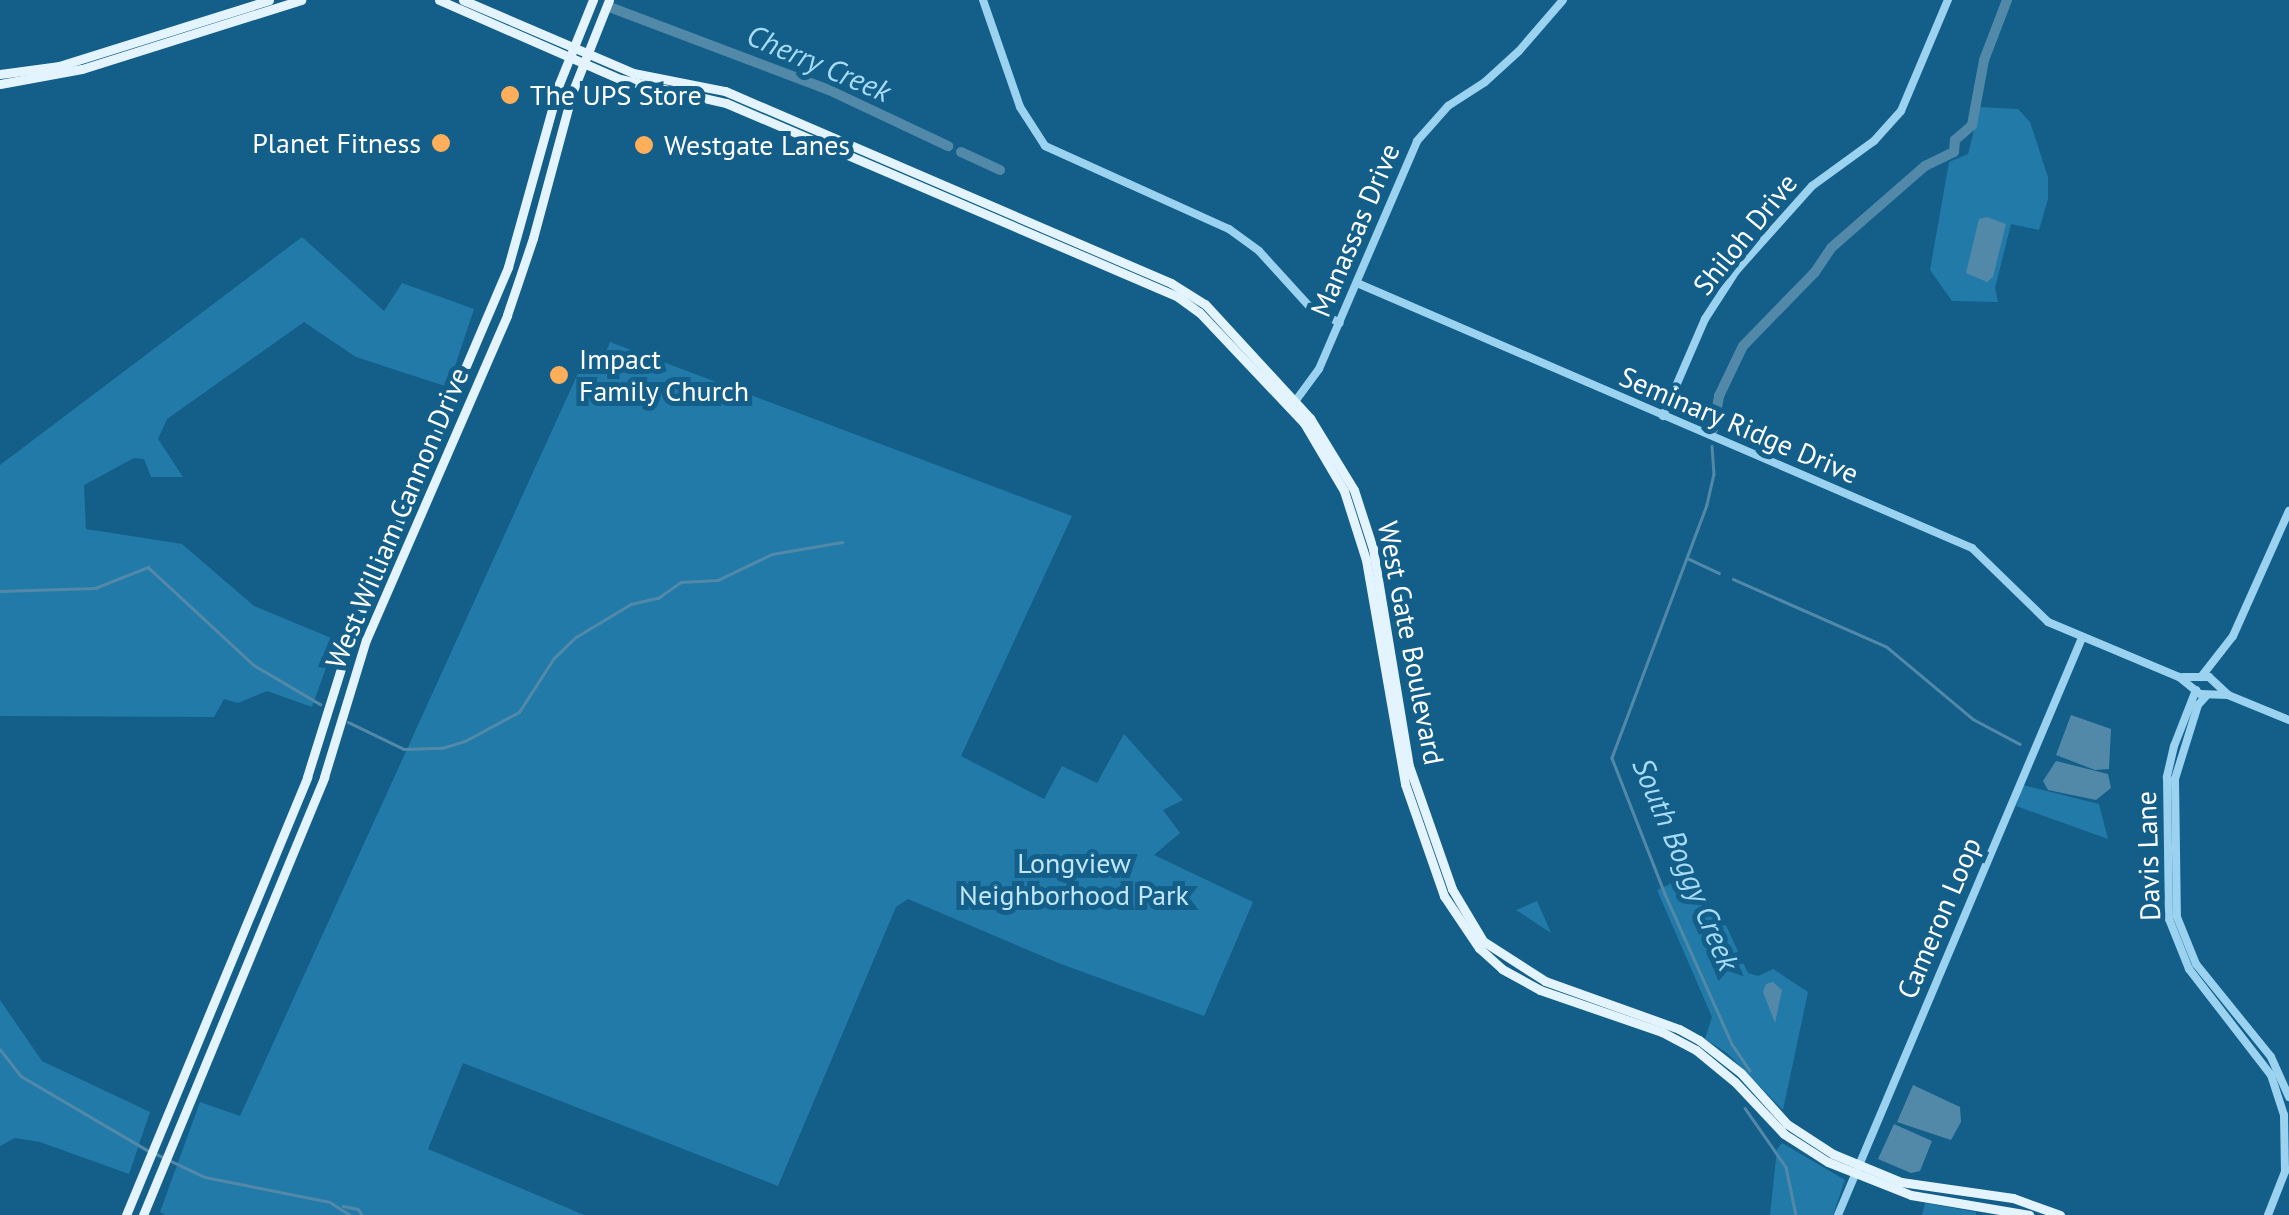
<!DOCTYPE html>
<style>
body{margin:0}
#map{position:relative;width:2289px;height:1215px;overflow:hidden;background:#135f8a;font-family:"PT Sans",sans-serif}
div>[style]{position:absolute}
.green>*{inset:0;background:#227aa8}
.water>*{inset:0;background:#5289a9}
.stream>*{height:2.5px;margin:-1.25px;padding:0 1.25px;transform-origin:1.25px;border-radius:1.25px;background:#5289a9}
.river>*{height:10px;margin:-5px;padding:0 5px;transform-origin:5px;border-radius:5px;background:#5289a9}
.minor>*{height:8px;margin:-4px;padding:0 4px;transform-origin:4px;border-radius:4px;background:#9ad2f0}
.major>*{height:9px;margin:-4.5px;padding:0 4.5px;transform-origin:4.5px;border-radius:4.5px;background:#e3f4ff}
.dots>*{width:28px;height:28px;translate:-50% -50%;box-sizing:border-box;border:5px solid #135f8a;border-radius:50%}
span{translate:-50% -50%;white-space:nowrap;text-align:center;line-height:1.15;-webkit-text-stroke:10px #135f8a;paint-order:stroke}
.poi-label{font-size:28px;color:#fff}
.left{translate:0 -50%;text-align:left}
.right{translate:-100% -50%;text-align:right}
.street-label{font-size:28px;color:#fff}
.park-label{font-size:28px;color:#c1e7fc}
.water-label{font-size:30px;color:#a6dcf7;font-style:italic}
</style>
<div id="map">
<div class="green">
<div style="clip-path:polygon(1980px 107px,2018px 109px,2030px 122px,2048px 177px,2048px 199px,2039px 230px,2011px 224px,1995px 288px,1998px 302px,1952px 301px,1930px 270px,1949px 162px,1968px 154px)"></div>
<div style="clip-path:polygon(302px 237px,384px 311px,402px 283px,474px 309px,448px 387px,356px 357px,304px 322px,167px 419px,158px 439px,183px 477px,151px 477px,144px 459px,134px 458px,84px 485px,86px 529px,182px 544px,254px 606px,336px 640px,312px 707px,267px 691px,238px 703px,224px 699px,214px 717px,0 716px,0 465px)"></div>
<div style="clip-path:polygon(610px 342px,1072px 516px,961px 756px,1044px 799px,1062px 766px,1097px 783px,1124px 734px,1183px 800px,1163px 810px,1180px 833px,1154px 855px,1253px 902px,1204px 1016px,1061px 964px,908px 899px,896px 907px,778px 1186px,463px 1063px,428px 1149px,584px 1215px,165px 1215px,160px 1212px,200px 1102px,240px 1116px,585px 358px,602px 361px)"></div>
<div style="clip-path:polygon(2023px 785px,2099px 804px,2108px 839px,2016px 806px)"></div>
<div style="clip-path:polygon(1687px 876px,1724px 921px,1748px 973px,1758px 976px,1773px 969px,1808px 992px,1783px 1110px,1727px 1053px,1705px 1039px,1712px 1017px,1657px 890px)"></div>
<div style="clip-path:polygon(1537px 901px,1551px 933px,1516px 910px)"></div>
<div style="clip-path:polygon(0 1000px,42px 1061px,150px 1112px,129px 1174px,40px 1142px,15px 1138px,0 1146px)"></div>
<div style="clip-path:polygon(1782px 1143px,1845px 1180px,1833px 1215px,1770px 1215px,1777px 1149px)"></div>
<div style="clip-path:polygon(1925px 1203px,1976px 1212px,1976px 1215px,1922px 1215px)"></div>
</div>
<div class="water">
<div style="clip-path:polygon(1987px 217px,2006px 224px,1993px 277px,1987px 282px,1966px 273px,1979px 219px)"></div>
<div style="clip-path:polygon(2071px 715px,2111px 729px,2109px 769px,2095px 770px,2056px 755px)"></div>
<div style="clip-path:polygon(2056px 761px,2108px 774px,2111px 788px,2096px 800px,2048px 790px,2043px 781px)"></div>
<div style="clip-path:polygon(1773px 982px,1782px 990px,1775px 1023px,1763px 992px,1766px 984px)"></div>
<div style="clip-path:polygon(1913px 1085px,1960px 1107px,1961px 1122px,1951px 1140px,1897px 1122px)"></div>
<div style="clip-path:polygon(1894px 1124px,1932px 1141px,1920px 1171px,1911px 1173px,1878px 1159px)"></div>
</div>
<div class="stream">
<div style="left:1712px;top:446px;width:28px;rotate:86deg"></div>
<div style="left:1714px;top:474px;width:32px;rotate:103deg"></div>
<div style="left:1707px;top:505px;width:270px;rotate:110.6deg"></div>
<div style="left:1612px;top:758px;width:146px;rotate:68.7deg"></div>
<div style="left:1665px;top:894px;width:164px;rotate:65.9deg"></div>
<div style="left:1732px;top:1044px;width:32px;rotate:56deg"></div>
<div style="left:1689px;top:559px;width:33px;rotate:25deg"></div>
<div style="left:1733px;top:579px;width:168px;rotate:23.8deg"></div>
<div style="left:1887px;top:647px;width:112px;rotate:39.9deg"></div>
<div style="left:1973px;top:719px;width:53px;rotate:28deg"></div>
<div style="left:0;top:591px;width:95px;rotate:-1.8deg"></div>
<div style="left:95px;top:588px;width:57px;rotate:-21.6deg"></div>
<div style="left:148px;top:567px;width:144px;rotate:42.8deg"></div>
<div style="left:254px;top:665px;width:77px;rotate:30.6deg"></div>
<div style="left:348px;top:722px;width:62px;rotate:25.7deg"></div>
<div style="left:404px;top:749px;width:38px;rotate:-2deg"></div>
<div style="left:442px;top:748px;width:24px;rotate:-17deg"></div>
<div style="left:465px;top:741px;width:61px;rotate:-28.2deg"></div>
<div style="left:519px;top:712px;width:64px;rotate:-57.1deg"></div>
<div style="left:554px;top:658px;width:30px;rotate:-44deg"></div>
<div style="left:576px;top:637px;width:64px;rotate:-31deg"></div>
<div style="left:631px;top:604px;width:28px;rotate:-13deg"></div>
<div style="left:658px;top:598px;width:28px;rotate:-35deg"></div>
<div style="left:681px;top:582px;width:37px;rotate:-3deg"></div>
<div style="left:718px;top:580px;width:60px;rotate:-25.7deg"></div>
<div style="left:772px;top:554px;width:71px;rotate:-9.7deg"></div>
<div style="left:0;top:1049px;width:34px;rotate:52deg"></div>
<div style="left:21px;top:1076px;width:146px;rotate:30.4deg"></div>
<div style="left:1745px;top:1108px;width:72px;rotate:55.2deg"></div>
<div style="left:1786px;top:1167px;width:49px;rotate:78.2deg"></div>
<div style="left:154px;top:1153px;width:56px;rotate:25.2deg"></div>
<div style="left:205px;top:1177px;width:127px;rotate:11.3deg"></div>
<div style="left:330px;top:1202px;width:24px;rotate:33deg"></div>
<div style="left:343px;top:1206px;width:15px;rotate:11deg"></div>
<div style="left:358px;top:1209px;width:7px;rotate:56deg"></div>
</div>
<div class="river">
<div style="left:612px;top:8px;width:232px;rotate:20.7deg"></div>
<div style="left:829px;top:90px;width:132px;rotate:25.2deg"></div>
<div style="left:961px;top:152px;width:43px;rotate:24.8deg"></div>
<div style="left:1713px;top:430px;width:35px;rotate:-80deg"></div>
<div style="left:1719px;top:396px;width:55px;rotate:-64.4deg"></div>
<div style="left:1743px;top:346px;width:103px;rotate:-45.8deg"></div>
<div style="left:1815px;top:272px;width:29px;rotate:-56deg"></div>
<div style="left:1831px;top:248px;width:125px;rotate:-41.1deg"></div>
<div style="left:1925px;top:166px;width:32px;rotate:-26deg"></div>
<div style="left:1954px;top:152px;width:12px;rotate:-85deg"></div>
<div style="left:1955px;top:140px;width:23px;rotate:-41deg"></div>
<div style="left:1972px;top:125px;width:66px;rotate:-79.5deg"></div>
<div style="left:1984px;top:60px;width:64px;rotate:-69deg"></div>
</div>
<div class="minor">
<div style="left:983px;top:0;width:113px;rotate:70.9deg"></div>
<div style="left:1020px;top:107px;width:46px;rotate:57.3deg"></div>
<div style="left:1045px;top:146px;width:202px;rotate:24.3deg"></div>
<div style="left:1229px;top:229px;width:37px;rotate:36deg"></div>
<div style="left:1259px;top:251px;width:74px;rotate:47.7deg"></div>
<div style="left:1309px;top:306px;width:35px;rotate:29deg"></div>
<div style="left:1357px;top:283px;width:670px;rotate:23.31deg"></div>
<div style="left:1972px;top:548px;width:106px;rotate:44.2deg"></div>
<div style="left:2048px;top:622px;width:142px;rotate:22.8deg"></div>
<div style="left:2179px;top:677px;width:27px;rotate:39deg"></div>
<div style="left:2200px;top:694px;width:28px;rotate:2deg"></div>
<div style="left:1294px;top:403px;width:42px;rotate:-53.7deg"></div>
<div style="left:1319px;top:369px;width:248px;rotate:-66.7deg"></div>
<div style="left:1417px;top:141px;width:47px;rotate:-48.5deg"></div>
<div style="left:1448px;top:106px;width:44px;rotate:-33deg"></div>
<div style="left:1485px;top:82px;width:46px;rotate:-42.4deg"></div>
<div style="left:1519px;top:51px;width:67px;rotate:-49.2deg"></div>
<div style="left:1663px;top:416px;width:106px;rotate:-66.6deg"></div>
<div style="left:1705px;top:319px;width:57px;rotate:-57.1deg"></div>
<div style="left:1736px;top:271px;width:114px;rotate:-48.2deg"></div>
<div style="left:1812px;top:186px;width:77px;rotate:-36deg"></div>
<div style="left:1874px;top:141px;width:40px;rotate:-48deg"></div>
<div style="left:1901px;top:111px;width:121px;rotate:-67.1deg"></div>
<div style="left:2183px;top:677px;width:26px"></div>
<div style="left:2209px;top:677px;width:26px;rotate:43deg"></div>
<div style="left:2228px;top:695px;width:66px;rotate:22.3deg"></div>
<div style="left:2201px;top:677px;width:52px;rotate:-52deg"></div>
<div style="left:2233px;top:636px;width:137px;rotate:-65.9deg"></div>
<div style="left:2196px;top:690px;width:60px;rotate:111.4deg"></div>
<div style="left:2174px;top:746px;width:32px;rotate:103deg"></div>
<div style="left:2167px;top:777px;width:142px;rotate:89.2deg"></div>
<div style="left:2169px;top:919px;width:54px;rotate:68.2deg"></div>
<div style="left:2189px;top:969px;width:134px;rotate:52.3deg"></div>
<div style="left:2271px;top:1075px;width:42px;rotate:72deg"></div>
<div style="left:2284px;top:1115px;width:56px;rotate:89deg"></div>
<div style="left:2207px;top:695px;width:13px;rotate:132deg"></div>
<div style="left:2198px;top:705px;width:77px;rotate:107.3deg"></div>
<div style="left:2175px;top:779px;width:138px;rotate:89.2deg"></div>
<div style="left:2177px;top:917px;width:51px;rotate:68deg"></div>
<div style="left:2196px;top:964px;width:119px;rotate:51.1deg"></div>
<div style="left:2271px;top:1057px;width:44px;rotate:65.8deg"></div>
<div style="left:1838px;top:1215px;width:626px;rotate:-67.08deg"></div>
<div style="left:2268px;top:1215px;width:49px;rotate:-68.6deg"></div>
</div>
<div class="major">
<div style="left:439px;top:0;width:197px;rotate:23.6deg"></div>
<div style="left:620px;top:79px;width:109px;rotate:12.8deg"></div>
<div style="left:726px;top:103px;width:492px;rotate:23.2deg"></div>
<div style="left:1178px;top:297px;width:26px;rotate:36deg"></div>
<div style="left:1199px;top:312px;width:153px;rotate:46.6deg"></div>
<div style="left:1304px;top:423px;width:79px;rotate:59.5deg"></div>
<div style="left:1344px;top:491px;width:72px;rotate:72.3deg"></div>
<div style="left:1366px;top:560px;width:227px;rotate:80.1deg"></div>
<div style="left:1405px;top:784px;width:119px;rotate:70.8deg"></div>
<div style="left:1444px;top:896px;width:63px;rotate:56.1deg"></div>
<div style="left:1479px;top:948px;width:31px;rotate:42deg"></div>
<div style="left:1502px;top:969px;width:43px;rotate:28.9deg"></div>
<div style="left:1540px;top:990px;width:129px;rotate:19deg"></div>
<div style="left:1662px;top:1032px;width:38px;rotate:28deg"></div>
<div style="left:1696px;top:1050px;width:50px;rotate:39.4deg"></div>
<div style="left:1735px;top:1082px;width:71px;rotate:46.7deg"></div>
<div style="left:1784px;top:1134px;width:52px;rotate:32.5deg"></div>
<div style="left:1828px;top:1162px;width:89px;rotate:21.7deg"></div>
<div style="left:1911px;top:1195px;width:120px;rotate:9.6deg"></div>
<div style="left:463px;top:0;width:185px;rotate:23.2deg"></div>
<div style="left:633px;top:73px;width:94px;rotate:11.1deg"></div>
<div style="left:725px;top:91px;width:486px;rotate:23.3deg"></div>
<div style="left:1171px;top:283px;width:40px;rotate:32deg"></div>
<div style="left:1205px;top:304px;width:155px;rotate:47.4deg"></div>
<div style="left:1310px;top:418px;width:84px;rotate:58.6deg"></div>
<div style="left:1354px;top:490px;width:62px;rotate:72.1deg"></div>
<div style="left:1373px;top:549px;width:220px;rotate:80.6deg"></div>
<div style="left:1409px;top:766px;width:130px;rotate:70.7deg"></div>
<div style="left:1452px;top:889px;width:61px;rotate:59.2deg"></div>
<div style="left:1483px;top:941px;width:74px;rotate:32.8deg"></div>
<div style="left:1545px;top:981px;width:142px;rotate:19.7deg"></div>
<div style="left:1679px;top:1029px;width:23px;rotate:29deg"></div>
<div style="left:1699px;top:1040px;width:53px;rotate:38.2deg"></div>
<div style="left:1741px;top:1073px;width:69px;rotate:48deg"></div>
<div style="left:1787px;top:1124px;width:55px;rotate:33.1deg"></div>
<div style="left:1833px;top:1154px;width:74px;rotate:22.4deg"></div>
<div style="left:1901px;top:1182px;width:113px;rotate:8.1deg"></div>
<div style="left:2013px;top:1198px;width:50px;rotate:19.9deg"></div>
<div style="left:0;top:74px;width:60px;rotate:-7.7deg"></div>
<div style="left:59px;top:66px;width:220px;rotate:-17.4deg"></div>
<div style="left:0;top:84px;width:83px;rotate:-10.4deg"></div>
<div style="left:82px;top:69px;width:230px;rotate:-17.5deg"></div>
<div style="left:126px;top:1215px;width:474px;rotate:-67.5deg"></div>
<div style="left:307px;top:777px;width:151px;rotate:-72.6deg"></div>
<div style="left:352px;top:633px;width:398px;rotate:-66.9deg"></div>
<div style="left:508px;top:267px;width:190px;rotate:-74.4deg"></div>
<div style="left:559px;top:84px;width:91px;rotate:-68deg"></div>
<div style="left:143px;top:1215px;width:474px;rotate:-67.5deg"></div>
<div style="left:324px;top:777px;width:143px;rotate:-73deg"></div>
<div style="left:366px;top:640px;width:354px;rotate:-66.5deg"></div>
<div style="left:507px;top:315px;width:81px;rotate:-71.3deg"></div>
<div style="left:533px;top:238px;width:150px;rotate:-74.9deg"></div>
<div style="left:572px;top:93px;width:100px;rotate:-68.3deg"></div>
</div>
<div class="dots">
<div style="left:510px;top:95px;background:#ffae59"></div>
<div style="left:441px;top:143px;background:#ffae59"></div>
<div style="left:644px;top:145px;background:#ffae59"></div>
<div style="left:559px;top:375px;background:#ffae59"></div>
</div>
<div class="poi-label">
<span class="left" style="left:530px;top:95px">The UPS Store</span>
<span class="right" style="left:421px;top:143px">Planet Fitness</span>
<span class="left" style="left:664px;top:145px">Westgate Lanes</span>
<span class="left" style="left:579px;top:375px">Impact<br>Family Church</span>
</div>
<div class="street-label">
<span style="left:1355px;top:230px;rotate:-67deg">Manassas Drive</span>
<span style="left:1745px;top:234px;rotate:-51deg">Shiloh Drive</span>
<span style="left:1739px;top:425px;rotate:23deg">Seminary Ridge Drive</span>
<span style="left:397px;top:518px;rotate:-67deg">West William Cannon Drive</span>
<span style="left:1411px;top:643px;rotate:79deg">West Gate Boulevard</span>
<span style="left:2148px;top:856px;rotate:-92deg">Davis Lane</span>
<span style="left:1939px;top:918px;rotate:-67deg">Cameron Loop</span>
</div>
<div class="park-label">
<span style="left:1074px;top:879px">Longview<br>Neighborhood Park</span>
</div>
<div class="water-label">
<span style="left:819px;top:63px;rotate:23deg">Cherry Creek</span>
<span style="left:1686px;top:864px;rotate:67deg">South Boggy Creek</span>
</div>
</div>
